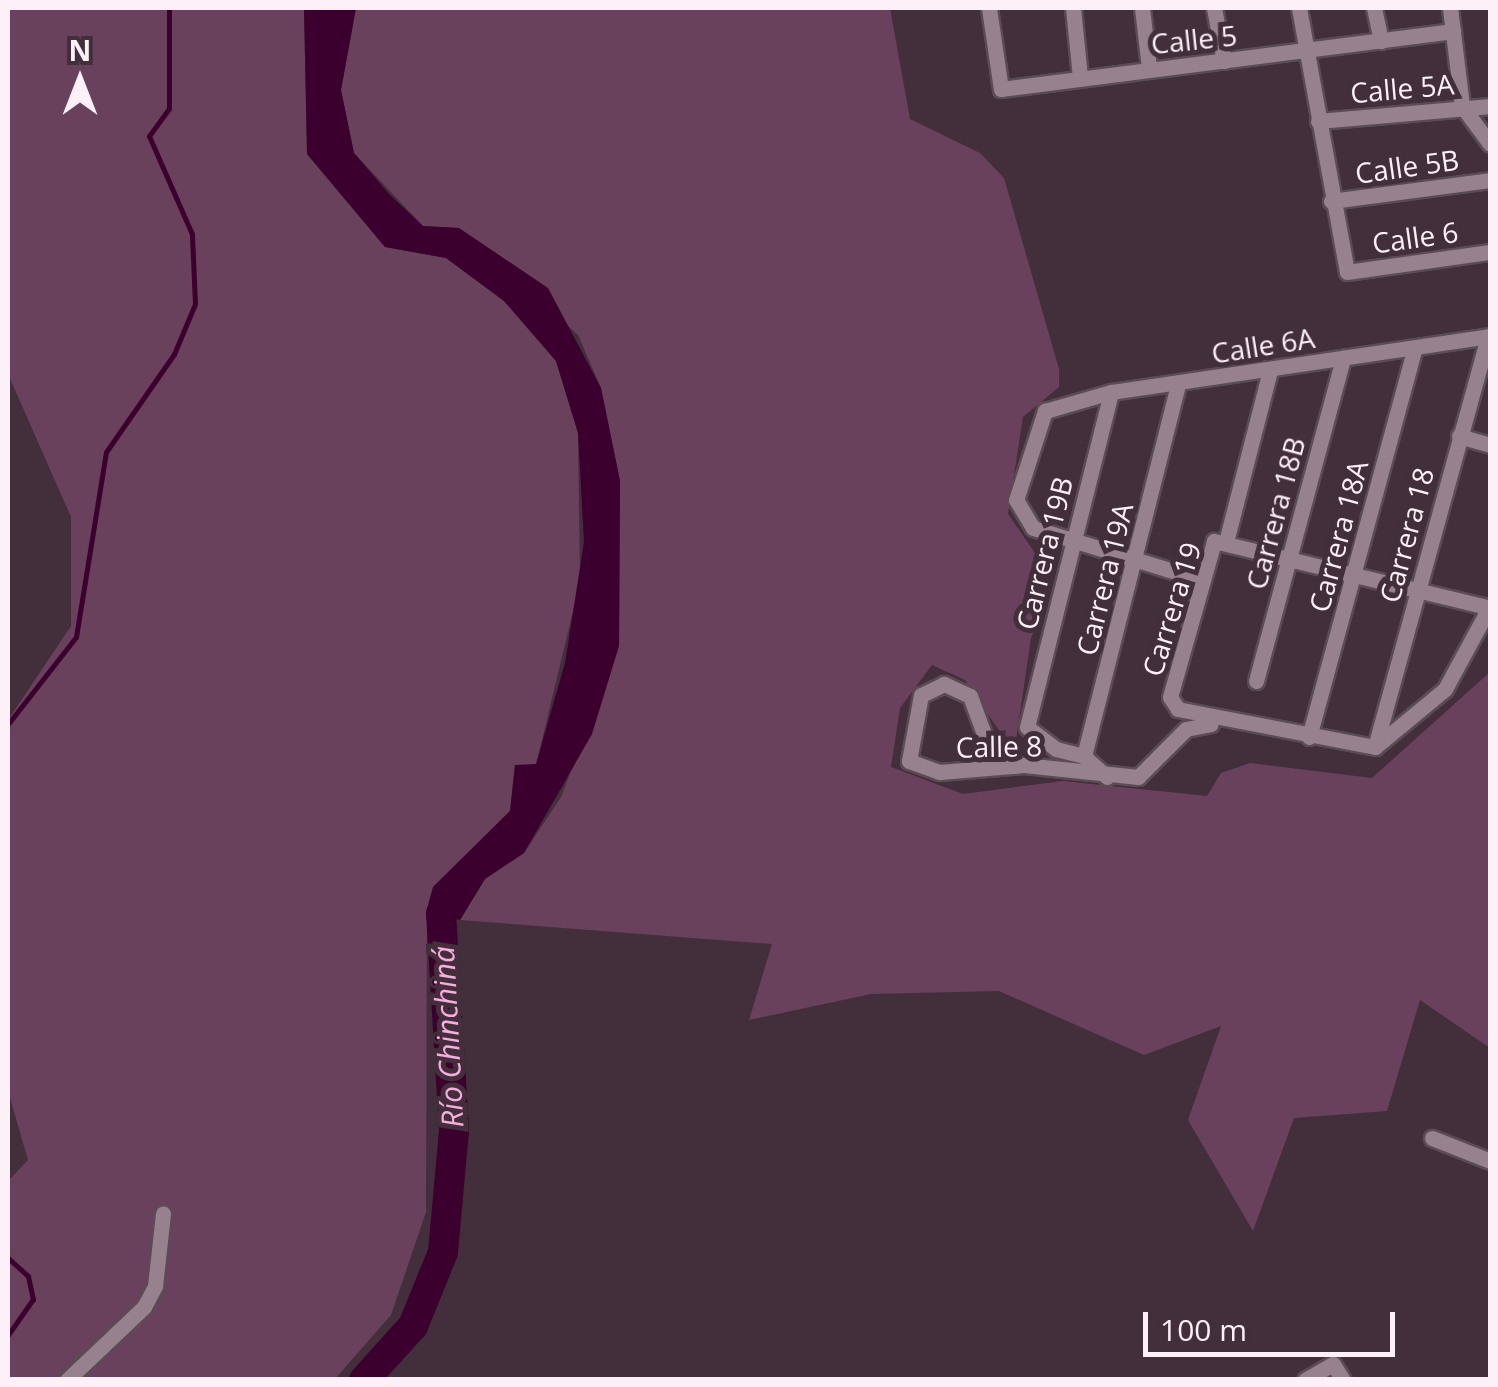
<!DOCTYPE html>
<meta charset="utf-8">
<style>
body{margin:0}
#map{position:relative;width:1498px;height:1387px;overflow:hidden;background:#422f3b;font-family:"Open Sans",sans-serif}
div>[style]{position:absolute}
.green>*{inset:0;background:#69415c}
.water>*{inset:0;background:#3b002d}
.stream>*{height:5px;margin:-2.5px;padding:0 2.5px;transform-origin:2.5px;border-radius:2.5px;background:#3b002d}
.river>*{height:30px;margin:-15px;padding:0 15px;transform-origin:15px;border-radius:15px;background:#3b002d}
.roads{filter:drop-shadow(2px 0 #5b4b55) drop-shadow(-2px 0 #5b4b55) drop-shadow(0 2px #5b4b55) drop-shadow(0 -2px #5b4b55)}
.minor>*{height:15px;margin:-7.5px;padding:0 7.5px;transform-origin:7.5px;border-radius:7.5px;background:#97818f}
span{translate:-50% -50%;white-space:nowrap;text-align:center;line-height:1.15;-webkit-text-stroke:10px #422f3b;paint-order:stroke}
.street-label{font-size:28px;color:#fdf0f8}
.water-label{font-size:30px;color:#f9addf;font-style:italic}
.frame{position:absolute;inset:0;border:10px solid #fdf0f8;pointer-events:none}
.north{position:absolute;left:30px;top:30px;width:100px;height:100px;-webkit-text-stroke:8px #422f3b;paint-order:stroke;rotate:0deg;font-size:28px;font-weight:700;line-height:40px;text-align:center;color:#fdf0f8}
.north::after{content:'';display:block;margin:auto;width:35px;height:45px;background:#fdf0f8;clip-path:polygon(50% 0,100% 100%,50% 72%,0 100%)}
.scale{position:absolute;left:1143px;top:1312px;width:252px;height:45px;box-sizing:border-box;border:5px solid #fdf0f8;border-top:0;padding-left:12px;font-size:30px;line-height:35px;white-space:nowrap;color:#fdf0f8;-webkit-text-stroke:8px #422f3b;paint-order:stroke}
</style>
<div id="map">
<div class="green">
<div style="clip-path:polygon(8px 8px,304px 8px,307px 154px,385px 247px,446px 258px,504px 301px,556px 361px,578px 433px,580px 582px,536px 765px,515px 765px,510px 811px,433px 887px,427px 909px,426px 1212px,391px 1315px,335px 1379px,8px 1379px,8px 1181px,28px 1160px,8px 1091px,8px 720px,71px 626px,71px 517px,8px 374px)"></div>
<div style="clip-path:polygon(356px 8px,890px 8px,910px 119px,980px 153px,1004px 178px,1059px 369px,1059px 387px,1023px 417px,1008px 514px,1046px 569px,1049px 599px,1031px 638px,1016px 740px,1002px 735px,965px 680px,932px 665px,900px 708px,891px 767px,963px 794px,1063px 781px,1207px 796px,1221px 773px,1250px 763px,1372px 778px,1490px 672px,1490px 1048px,1420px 1000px,1387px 1111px,1294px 1118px,1253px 1231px,1188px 1120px,1221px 1026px,1144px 1055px,999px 991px,871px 994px,749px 1020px,772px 944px,460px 920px,485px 879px,524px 853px,561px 797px,619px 646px,620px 481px,601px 388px,578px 335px,459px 228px,423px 226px,354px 153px,341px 90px)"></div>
</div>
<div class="water">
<div style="clip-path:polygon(304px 8px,356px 8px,341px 90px,354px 153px,389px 194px,423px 226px,459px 228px,548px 288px,601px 388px,620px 481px,619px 646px,592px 734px,524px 853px,485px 879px,460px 920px,427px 909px,433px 887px,510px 811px,515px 765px,536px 764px,565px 663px,584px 542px,578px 433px,556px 361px,504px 301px,446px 258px,385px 247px,307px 154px)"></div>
</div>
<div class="stream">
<div style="left:8px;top:724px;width:110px;rotate:-52deg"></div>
<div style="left:76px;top:637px;width:187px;rotate:-80.8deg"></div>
<div style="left:106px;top:452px;width:119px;rotate:-55.2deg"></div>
<div style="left:174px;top:354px;width:54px;rotate:-67.2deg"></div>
<div style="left:195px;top:304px;width:70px;rotate:-92.5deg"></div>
<div style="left:192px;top:234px;width:107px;rotate:-113.7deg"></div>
<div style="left:149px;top:136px;width:34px;rotate:-54deg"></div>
<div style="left:169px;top:108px;width:100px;rotate:-90deg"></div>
<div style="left:8px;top:1258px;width:27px;rotate:42deg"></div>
<div style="left:28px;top:1276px;width:24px;rotate:78deg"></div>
<div style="left:33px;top:1299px;width:44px;rotate:124.8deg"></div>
</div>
<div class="river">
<div style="left:364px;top:1380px;width:73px;rotate:-47.8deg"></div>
<div style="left:413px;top:1326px;width:80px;rotate:-67.9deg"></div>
<div style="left:443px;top:1252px;width:121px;rotate:-84.8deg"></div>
<div style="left:454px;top:1131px;width:217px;rotate:-93.4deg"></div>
<div style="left:441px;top:914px;width:41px;rotate:-52.9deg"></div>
</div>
<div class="roads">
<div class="minor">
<div style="left:989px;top:8px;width:82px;rotate:81.6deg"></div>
<div style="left:1001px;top:89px;width:456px;rotate:-7.3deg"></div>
<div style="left:1073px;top:8px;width:69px;rotate:84.2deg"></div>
<div style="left:1142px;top:8px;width:60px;rotate:83.3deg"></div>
<div style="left:1214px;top:8px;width:54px;rotate:79.3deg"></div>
<div style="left:1299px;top:8px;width:268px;rotate:79.7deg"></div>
<div style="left:1347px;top:272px;width:144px;rotate:-8deg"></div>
<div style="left:1374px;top:8px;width:34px;rotate:78deg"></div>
<div style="left:1450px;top:8px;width:99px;rotate:83deg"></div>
<div style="left:1462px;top:106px;width:47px;rotate:53.6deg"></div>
<div style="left:1318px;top:121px;width:173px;rotate:-5deg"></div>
<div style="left:1331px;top:201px;width:160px;rotate:-7.5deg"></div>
<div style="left:1459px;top:436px;width:32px;rotate:16deg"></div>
<div style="left:1227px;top:538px;width:173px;rotate:-75.6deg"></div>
<div style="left:1202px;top:580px;width:177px;rotate:-162.9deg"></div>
<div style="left:1033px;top:528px;width:33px;rotate:-121deg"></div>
<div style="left:1016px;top:500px;width:94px;rotate:-72deg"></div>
<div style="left:1045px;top:411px;width:69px;rotate:-16.1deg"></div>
<div style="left:1111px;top:392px;width:383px;rotate:-8.4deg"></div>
<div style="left:1256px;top:681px;width:335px;rotate:-74.9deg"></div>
<div style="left:1309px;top:737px;width:403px;rotate:-74.8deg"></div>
<div style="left:1375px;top:747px;width:201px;rotate:-169.1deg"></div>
<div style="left:1178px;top:709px;width:14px;rotate:-124deg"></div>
<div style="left:1170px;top:697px;width:162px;rotate:-74.2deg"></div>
<div style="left:1214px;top:541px;width:284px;rotate:13.6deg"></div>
<div style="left:1375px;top:747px;width:426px;rotate:-74.6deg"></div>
<div style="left:1375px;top:747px;width:91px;rotate:-39.6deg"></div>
<div style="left:1445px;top:689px;width:94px;rotate:-61.5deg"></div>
<div style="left:1084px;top:756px;width:29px;rotate:-166deg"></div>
<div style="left:1056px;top:749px;width:36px;rotate:-143deg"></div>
<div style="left:1027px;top:727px;width:345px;rotate:-75.9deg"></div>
<div style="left:1014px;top:766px;width:26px;rotate:-151deg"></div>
<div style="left:991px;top:753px;width:61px;rotate:-110.2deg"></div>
<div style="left:970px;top:696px;width:29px;rotate:-155deg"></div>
<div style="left:944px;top:684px;width:25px;rotate:154deg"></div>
<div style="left:921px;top:695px;width:67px;rotate:100.3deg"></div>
<div style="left:909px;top:761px;width:33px;rotate:20deg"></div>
<div style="left:940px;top:772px;width:84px;rotate:-4.8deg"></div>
<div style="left:1024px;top:765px;width:115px;rotate:6deg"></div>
<div style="left:1138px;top:777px;width:68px;rotate:-45deg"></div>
<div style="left:1186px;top:729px;width:25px;rotate:-11deg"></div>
<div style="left:1107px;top:777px;width:31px;rotate:-138deg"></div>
<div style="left:1084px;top:756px;width:384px;rotate:-75.8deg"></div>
<div style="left:1432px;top:1138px;width:62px;rotate:21.6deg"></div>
<div style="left:67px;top:1380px;width:106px;rotate:-43.5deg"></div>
<div style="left:144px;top:1307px;width:24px;rotate:-62deg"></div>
<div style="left:155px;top:1286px;width:73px;rotate:-83.7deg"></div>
<div style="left:1305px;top:1380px;width:32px;rotate:-30deg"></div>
<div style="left:1333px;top:1364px;width:19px;rotate:58deg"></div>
</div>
</div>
<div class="street-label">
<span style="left:1194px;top:39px;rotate:-6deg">Calle 5</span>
<span style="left:1402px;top:88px;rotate:-5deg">Calle 5A</span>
<span style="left:1407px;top:166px;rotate:-8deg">Calle 5B</span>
<span style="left:1415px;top:237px;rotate:-8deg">Calle 6</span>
<span style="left:1263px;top:345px;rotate:-9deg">Calle 6A</span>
<span style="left:1275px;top:513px;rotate:-75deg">Carrera 18B</span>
<span style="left:1406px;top:535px;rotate:-75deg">Carrera 18</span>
<span style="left:1338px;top:536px;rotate:-75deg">Carrera 18A</span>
<span style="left:1044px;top:553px;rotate:-76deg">Carrera 19B</span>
<span style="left:1104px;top:579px;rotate:-76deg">Carrera 19A</span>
<span style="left:1171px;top:609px;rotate:-73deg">Carrera 19</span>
<span style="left:999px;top:746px;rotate:-1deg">Calle 8</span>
</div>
<div class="water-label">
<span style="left:448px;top:1037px;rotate:-93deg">Río Chinchiná</span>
</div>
<div class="frame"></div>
<div class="north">N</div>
<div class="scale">100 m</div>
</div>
